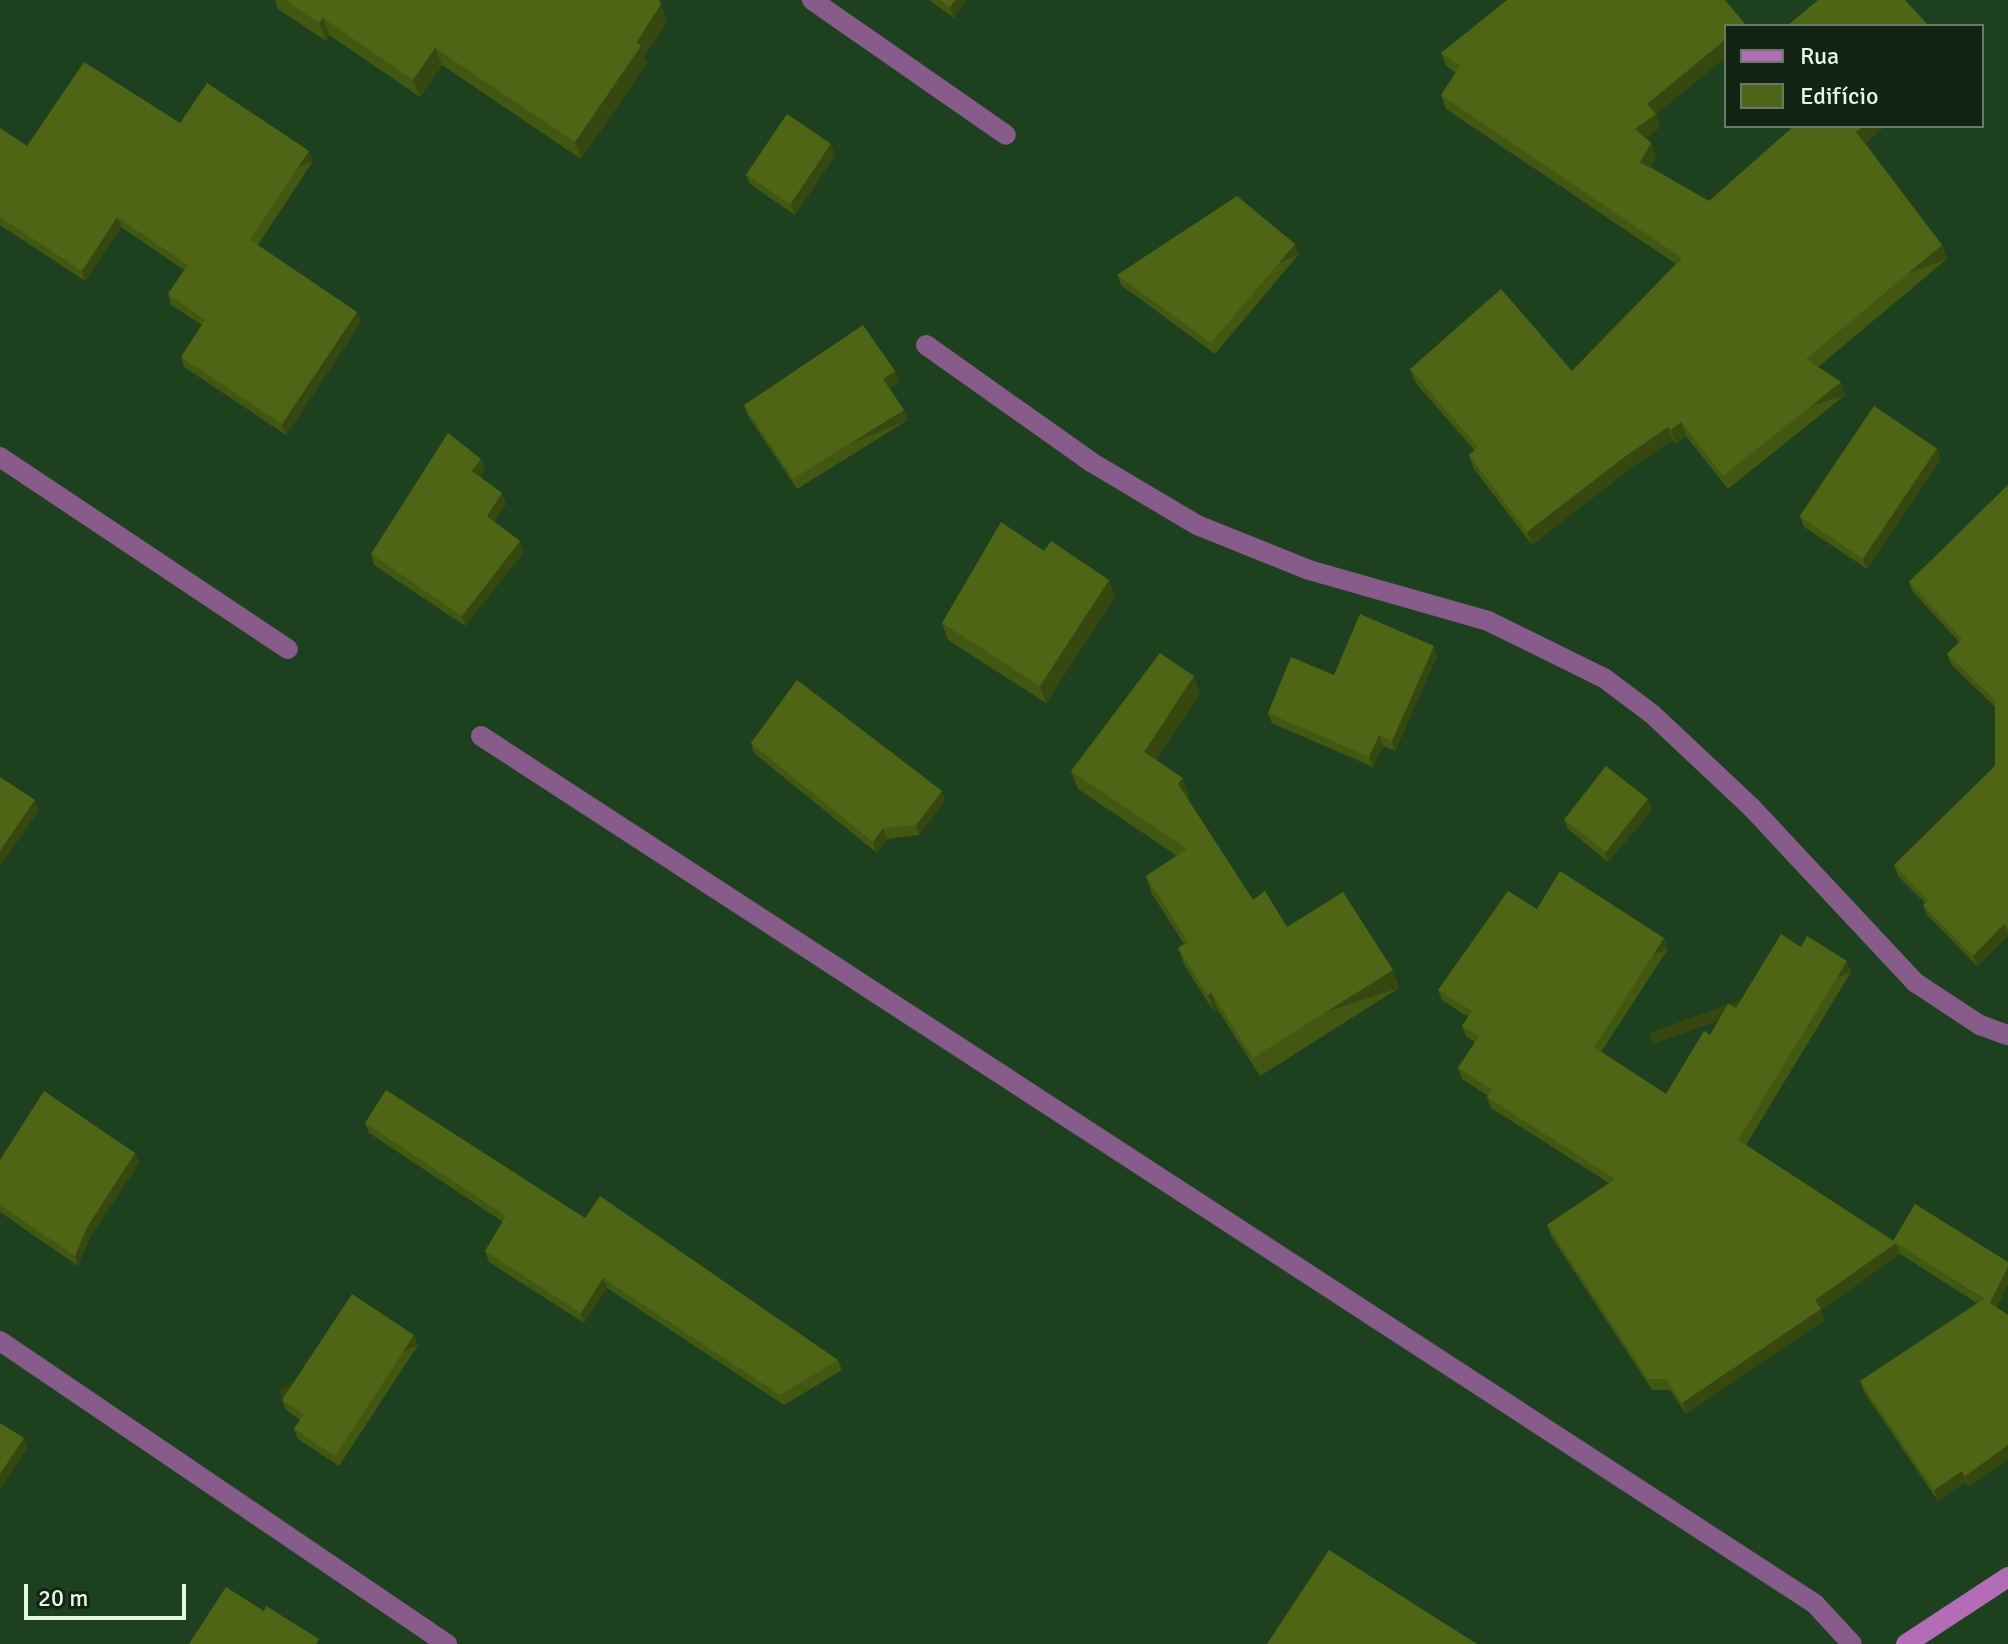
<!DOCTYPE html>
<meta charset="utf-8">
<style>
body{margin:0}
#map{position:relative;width:2008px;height:1644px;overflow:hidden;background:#1d411f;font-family:Signika,sans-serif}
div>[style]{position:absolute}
.street>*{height:20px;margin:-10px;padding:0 10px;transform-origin:10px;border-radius:10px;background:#875b8a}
.secondary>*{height:20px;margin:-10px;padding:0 10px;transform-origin:10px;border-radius:10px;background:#b36db7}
.wall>*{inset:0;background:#425712}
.shaded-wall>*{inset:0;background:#36470f;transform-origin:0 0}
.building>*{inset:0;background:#4d6515;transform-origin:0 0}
span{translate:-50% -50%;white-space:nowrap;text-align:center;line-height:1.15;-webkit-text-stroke:6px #142414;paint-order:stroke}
.legend{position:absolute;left:1724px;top:24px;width:260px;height:104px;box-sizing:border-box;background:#142414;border:2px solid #677967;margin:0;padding:10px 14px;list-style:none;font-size:24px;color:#e3f8e3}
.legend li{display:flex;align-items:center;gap:16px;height:40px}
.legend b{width:40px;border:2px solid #677967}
.scale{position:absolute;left:24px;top:1584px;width:162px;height:36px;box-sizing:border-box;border:4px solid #e3f8e3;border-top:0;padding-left:10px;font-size:24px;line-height:28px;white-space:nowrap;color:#e3f8e3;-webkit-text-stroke:6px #142414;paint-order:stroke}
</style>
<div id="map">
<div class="street">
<div style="left:812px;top:0;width:236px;rotate:34.8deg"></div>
<div style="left:926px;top:345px;width:202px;rotate:35.3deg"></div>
<div style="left:1091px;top:462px;width:123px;rotate:30.7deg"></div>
<div style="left:1197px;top:525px;width:121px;rotate:21.9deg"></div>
<div style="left:1309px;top:570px;width:186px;rotate:15.9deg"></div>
<div style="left:1488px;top:621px;width:129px;rotate:26.2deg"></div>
<div style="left:1604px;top:678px;width:60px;rotate:36.9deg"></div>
<div style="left:1652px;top:714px;width:137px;rotate:43.2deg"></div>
<div style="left:1752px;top:808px;width:240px;rotate:46.9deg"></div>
<div style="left:1916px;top:983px;width:77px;rotate:33.3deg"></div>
<div style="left:1980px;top:1025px;width:30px;rotate:20deg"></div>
<div style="left:0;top:457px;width:346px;rotate:33.7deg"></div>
<div style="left:481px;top:736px;width:1592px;rotate:33.05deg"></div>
<div style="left:1815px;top:1604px;width:54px;rotate:47.2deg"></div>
<div style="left:0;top:1341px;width:540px;rotate:34.13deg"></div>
</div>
<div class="secondary">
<div style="left:1906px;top:1644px;width:122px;rotate:-33.3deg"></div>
</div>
<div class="wall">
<div style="clip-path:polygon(275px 0,659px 0,667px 22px,644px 57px,647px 63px,581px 159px,442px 65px,420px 97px,329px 35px,326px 41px,278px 9px)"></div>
<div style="clip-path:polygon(929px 0,966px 0,954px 18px)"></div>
<div style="clip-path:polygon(1745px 24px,1746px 26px,1726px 26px,1726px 57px,1656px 114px,1660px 127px,1646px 138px,1651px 143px,1656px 157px,1650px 167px,1709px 201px,1885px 126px,1865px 143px,1942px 245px,1947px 259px,1818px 367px,1845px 395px,1728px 489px,1686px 436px,1676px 444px,1673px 440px,1627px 471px,1532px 545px,1474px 469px,1469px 455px,1475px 451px,1415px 382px,1410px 369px,1572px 371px,1676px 264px,1446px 109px,1441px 95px,1456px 73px,1446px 66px,1441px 53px)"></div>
<div style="clip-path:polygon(180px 123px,309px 151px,313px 161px,258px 245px,357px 312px,361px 322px,286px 435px,184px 367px,181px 357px,202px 325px,171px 305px,168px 294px,184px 270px,121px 227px,85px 281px,0 225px,0 128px,27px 146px)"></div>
<div style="clip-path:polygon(835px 155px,795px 215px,750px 184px,746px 174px)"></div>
<div style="clip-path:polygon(1295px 244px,1299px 254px,1215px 354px,1121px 285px,1117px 275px)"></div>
<div style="clip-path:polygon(895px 371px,899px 382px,889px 388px,908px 420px,797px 489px,748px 416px,744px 405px)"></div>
<div style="clip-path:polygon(1941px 459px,1867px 569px,1804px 527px,1800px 517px)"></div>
<div style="clip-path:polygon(485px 470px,480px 476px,506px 504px,494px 522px,524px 552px,465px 626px,374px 565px,371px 554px)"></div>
<div style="clip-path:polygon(2008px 485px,2008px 935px,1977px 966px,1927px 915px,1923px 905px,1925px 903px,1898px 876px,1894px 865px,1995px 766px,1995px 707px,1951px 664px,1947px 654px,1959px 642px,1913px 592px,1909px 582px)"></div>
<div style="clip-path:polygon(1044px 551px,1115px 597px,1046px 703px,948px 640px,942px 623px)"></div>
<div style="clip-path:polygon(1437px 656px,1395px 751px,1383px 746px,1373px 767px,1272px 723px,1268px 713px,1334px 675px)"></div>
<div style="clip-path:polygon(1200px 694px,1156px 760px,1189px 795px,1187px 798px,1253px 900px,1287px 927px,1393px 970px,1399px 988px,1260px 1076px,1218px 1010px,1214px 1012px,1185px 966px,1178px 948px,1184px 944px,1152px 894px,1146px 876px,1177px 856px,1078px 789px,1071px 771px)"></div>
<div style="clip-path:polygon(751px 743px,942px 791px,945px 801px,919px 835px,887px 839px,877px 853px,754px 753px)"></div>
<div style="clip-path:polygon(1648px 799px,1652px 810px,1608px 862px,1568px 829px,1564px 819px)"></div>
<div style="clip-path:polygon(1537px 909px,1664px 938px,1668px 949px,1601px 1052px,1666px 1094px,1710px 1035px,1736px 1008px,1801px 947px,1851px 972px,1746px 1145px,2008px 1315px,2008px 1459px,1969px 1487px,1966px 1482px,1938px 1501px,1864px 1392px,1860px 1381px,1977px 1303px,1900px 1254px,1821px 1310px,1825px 1320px,1686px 1414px,1670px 1390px,1652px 1390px,1551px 1236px,1547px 1225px,1609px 1183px,1491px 1108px,1487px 1097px,1488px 1096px,1462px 1079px,1458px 1068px,1475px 1042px,1466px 1036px,1462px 1026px,1468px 1017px,1442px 1000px,1438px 990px)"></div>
<div style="clip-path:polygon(365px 1123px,585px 1218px,838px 1360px,842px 1370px,784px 1405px,607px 1288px,584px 1323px,489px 1262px,485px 1251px,503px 1222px,369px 1133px)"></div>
<div style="clip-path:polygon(135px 1153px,139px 1163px,90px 1237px,78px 1266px,0 1212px,0 1160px)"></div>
<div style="clip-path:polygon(418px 1345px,339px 1466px,298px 1439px,294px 1429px,300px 1420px,286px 1410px,282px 1400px)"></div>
</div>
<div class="shaded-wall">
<div style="clip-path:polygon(955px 0,966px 0,954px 18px,950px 7px)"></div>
<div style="clip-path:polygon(661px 4px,667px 22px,644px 57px,647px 63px,581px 159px,575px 142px)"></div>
<div style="clip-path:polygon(323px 18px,329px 35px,326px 41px,319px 23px)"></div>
<div style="clip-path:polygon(1726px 39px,1726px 57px,1656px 114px,1660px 127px,1640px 143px,1635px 129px,1647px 104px)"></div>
<div style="clip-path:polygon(435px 48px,442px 65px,420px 97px,413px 80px)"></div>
<div style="clip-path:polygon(1864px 126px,1885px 126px,1861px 146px,1856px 132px)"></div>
<div style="clip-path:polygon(1651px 143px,1656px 157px,1645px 175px,1640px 162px)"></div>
<div style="clip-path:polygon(831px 144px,835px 155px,795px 215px,791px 204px)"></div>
<div style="left:309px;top:151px;width:11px;height:107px;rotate:68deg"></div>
<div style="clip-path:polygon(117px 217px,121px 227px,85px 281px,82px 271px)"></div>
<div style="left:1295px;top:244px;width:11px;height:130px;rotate:68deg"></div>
<div style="left:1942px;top:245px;width:15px;height:177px;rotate:70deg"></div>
<div style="clip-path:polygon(357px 312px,361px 322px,286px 435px,282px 424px)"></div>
<div style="clip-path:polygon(895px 371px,899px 382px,887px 390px,883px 379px)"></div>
<div style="left:1841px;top:382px;width:14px;height:151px;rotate:73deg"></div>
<div style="left:904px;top:410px;width:11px;height:131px;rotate:68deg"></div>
<div style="clip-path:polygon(1681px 422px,1686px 436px,1676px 444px,1671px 430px)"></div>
<div style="clip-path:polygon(1668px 427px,1673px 440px,1627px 471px,1532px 545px,1527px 532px,1623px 458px)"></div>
<div style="clip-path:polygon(1937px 448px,1941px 459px,1867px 569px,1863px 559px)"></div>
<div style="clip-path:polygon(481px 459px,485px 470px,476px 481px,472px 471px)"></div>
<div style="clip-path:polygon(502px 493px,506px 504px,491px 527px,487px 516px)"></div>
<div style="clip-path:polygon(520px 541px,524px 552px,465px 626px,462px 616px)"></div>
<div style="clip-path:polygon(1109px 580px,1115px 597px,1046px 703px,1040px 686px)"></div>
<div style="clip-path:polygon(1434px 646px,1437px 656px,1395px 751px,1392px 741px)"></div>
<div style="clip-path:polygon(1194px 676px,1200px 694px,1150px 769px,1144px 752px)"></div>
<div style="clip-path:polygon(1379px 735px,1383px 746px,1373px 767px,1369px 757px)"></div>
<div style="clip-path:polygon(1183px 778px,1189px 795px,1184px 802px,1178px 784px)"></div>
<div style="clip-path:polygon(942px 791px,945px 801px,919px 835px,916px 825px)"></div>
<div style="clip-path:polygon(1648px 799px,1652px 810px,1608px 862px,1605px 852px)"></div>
<div style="clip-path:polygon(35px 800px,39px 810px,0 867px,0 851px)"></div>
<div style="clip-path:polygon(883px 828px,887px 839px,877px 853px,873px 842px)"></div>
<div style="clip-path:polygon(2004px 924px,2008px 935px,1977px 966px,1973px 956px)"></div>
<div style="left:1664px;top:938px;width:12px;height:130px;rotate:70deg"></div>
<div style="left:1847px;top:961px;width:12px;height:210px;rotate:70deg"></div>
<div style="left:1393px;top:970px;width:19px;height:165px;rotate:72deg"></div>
<div style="clip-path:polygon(1211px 992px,1218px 1010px,1214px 1012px,1208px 995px)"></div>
<div style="clip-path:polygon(135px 1153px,139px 1163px,90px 1237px,78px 1266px,75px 1256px,87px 1227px)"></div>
<div style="clip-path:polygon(1896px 1243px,1900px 1254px,1821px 1310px,1825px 1320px,1686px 1414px,1682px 1403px,1815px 1300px)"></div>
<div style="clip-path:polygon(2008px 1267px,2008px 1285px,1994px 1314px,1990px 1303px)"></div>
<div style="clip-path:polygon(603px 1278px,607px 1288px,584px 1323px,581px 1313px)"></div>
<div style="left:414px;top:1335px;width:11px;height:145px;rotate:68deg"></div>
<div style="clip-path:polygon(24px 1438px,27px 1448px,0 1490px,0 1474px)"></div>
<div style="clip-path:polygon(2008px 1445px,2008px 1459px,1969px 1487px,1965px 1476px)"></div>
<div style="clip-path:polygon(1962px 1471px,1966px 1482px,1938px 1501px,1934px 1490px)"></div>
</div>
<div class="building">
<div style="clip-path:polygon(285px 0,659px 0,661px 4px,636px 42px,641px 46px,575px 142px,435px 48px,413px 80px,323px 18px,319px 23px)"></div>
<div style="clip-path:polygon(940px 0,955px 0,950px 7px)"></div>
<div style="clip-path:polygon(1507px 0,1725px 0,1745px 24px,1742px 26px,1726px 26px,1726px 39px,1647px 104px,1656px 114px,1635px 129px,1651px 143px,1640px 162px,1709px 201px,1794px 126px,1864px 126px,1856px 132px,1942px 245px,1806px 359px,1841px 382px,1723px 476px,1681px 422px,1671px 430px,1668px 427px,1623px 458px,1527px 532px,1469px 455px,1478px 447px,1410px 369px,1501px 289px,1572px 371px,1682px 258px,1441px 95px,1460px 66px,1441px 53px)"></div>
<div style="clip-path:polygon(1818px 0,1905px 0,1929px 26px,1787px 26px)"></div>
<div style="clip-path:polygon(84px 62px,180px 123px,207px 83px,309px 151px,250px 240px,357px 312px,282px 424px,181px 357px,205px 320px,168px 294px,188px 265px,117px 217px,82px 271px,0 217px,0 128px,27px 146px)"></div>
<div style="left:787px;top:114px;width:53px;height:73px;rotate:34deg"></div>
<div style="clip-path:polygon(1237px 196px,1295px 244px,1211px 343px,1117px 275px)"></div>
<div style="clip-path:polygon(863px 325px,895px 371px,883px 379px,904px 410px,793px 479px,744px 405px)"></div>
<div style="left:1874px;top:406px;width:76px;height:133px;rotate:34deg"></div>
<div style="clip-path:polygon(448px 433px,481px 459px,472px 471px,502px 493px,487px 516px,520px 541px,462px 616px,371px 554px)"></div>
<div style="clip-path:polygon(2008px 485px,2008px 928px,2004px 924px,1973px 956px,1923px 905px,1928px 900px,1894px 865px,1995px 766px,1995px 700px,1947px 654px,1962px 639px,1909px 582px)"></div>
<div style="clip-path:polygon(1001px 522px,1044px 551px,1051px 541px,1109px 580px,1040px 686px,942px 623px)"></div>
<div style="clip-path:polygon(1360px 614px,1434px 646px,1392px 741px,1379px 735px,1369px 757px,1268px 713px,1291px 657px,1334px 675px)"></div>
<div style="clip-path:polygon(1160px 653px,1194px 676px,1144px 752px,1183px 778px,1178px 784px,1253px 900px,1265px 891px,1287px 927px,1343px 892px,1393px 970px,1253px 1058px,1211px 992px,1208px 995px,1178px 948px,1188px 942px,1146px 876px,1187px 849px,1071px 771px)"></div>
<div style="clip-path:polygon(797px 680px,942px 791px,916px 825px,883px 828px,873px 842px,751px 743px)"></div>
<div style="left:1606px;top:766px;width:53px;height:68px;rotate:38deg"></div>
<div style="clip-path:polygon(0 777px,35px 800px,0 851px)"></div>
<div style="clip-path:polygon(1560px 871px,1664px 938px,1594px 1047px,1666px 1094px,1704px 1031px,1710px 1035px,1728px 1004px,1736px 1008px,1781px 934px,1801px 947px,1807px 936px,1847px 961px,1738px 1140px,1893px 1241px,1915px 1204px,2008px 1262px,2008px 1267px,1990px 1303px,2008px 1315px,2008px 1445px,1965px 1476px,1962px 1471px,1934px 1490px,1860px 1381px,1984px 1299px,1896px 1243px,1815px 1300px,1821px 1309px,1682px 1403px,1666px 1379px,1648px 1379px,1547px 1225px,1615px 1179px,1487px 1097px,1492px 1090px,1458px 1068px,1479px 1036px,1462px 1026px,1472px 1011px,1438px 990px,1508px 891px,1537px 909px)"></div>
<div style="clip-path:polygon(386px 1090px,585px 1218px,600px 1196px,838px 1360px,780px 1395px,603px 1278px,581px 1313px,485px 1251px,506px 1216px,365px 1123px)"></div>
<div style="clip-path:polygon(44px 1091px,135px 1153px,87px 1227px,75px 1256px,0 1205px,0 1160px)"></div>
<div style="clip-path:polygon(352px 1294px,414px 1335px,335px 1456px,294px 1429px,304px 1414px,282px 1400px)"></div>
<div style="clip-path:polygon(0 1423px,24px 1438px,0 1474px)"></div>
<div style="clip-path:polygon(1329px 1550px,1477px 1644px,1267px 1644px)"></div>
<div style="clip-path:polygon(226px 1587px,264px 1611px,266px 1606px,319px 1639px,316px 1644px,189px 1644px)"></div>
</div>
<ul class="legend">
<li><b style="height:10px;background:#b36db7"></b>Rua</li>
<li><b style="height:22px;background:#4d6515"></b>Edifício</li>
</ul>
<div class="scale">20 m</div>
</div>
